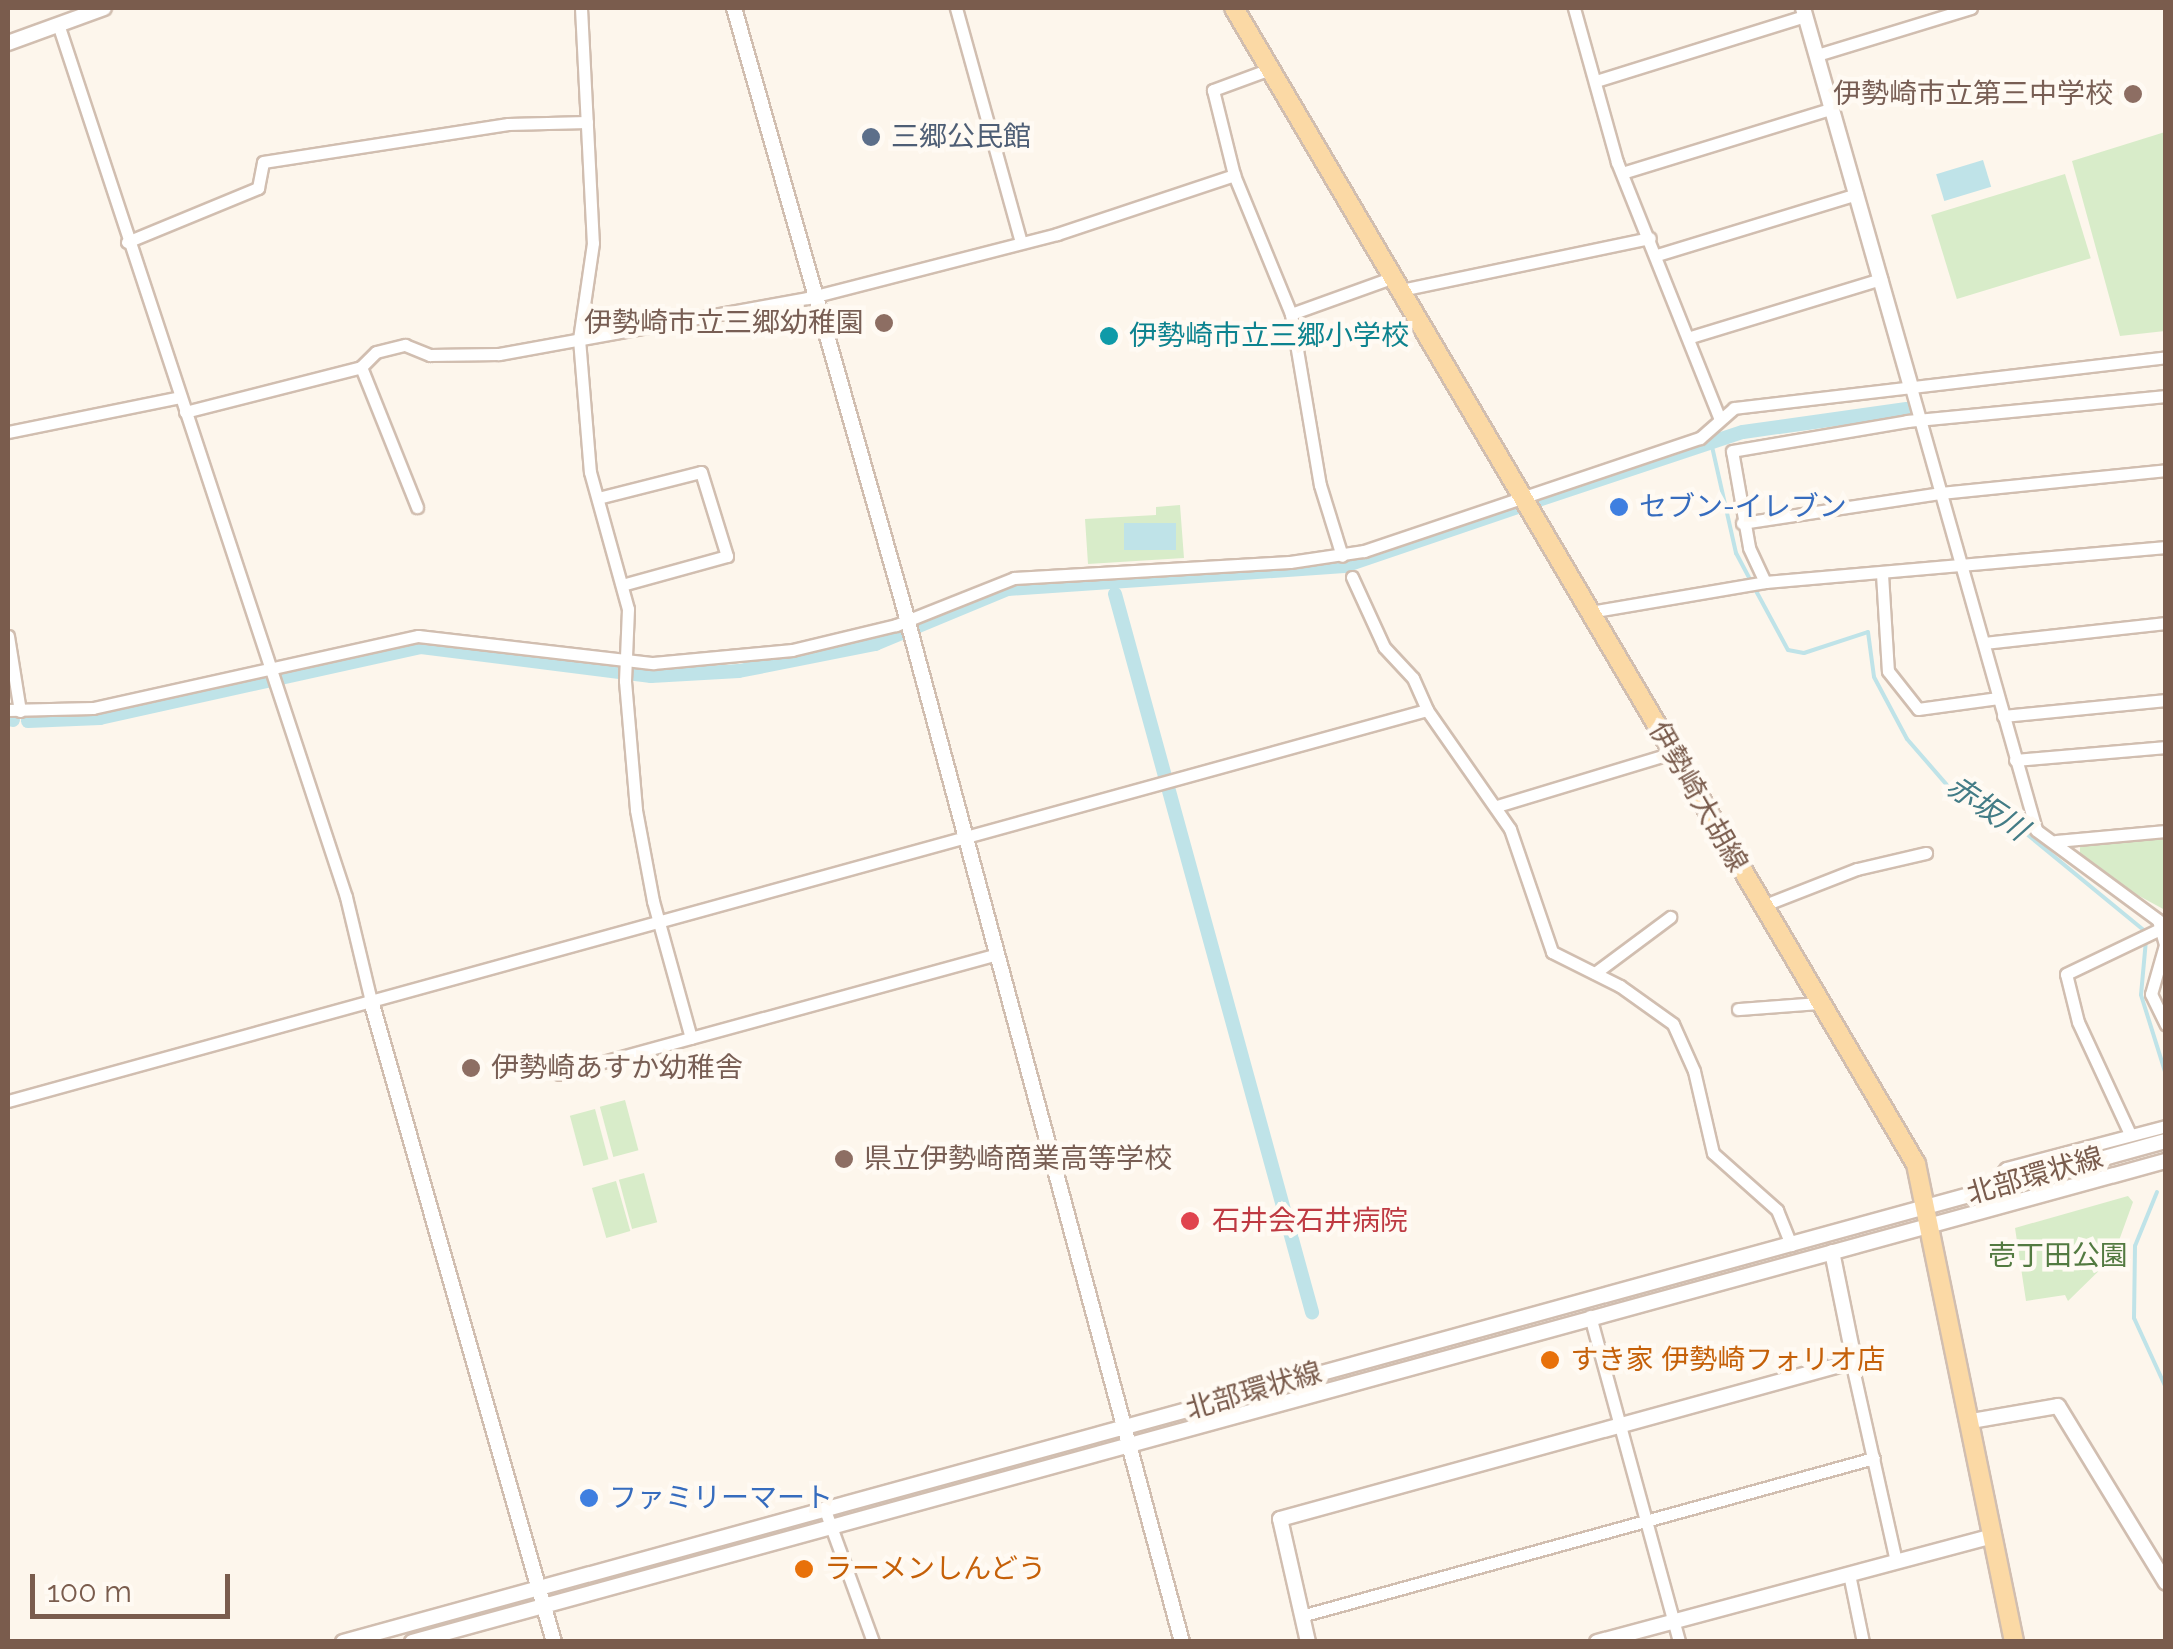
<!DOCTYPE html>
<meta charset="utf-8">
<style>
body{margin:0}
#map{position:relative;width:2173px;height:1649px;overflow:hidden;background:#fdf6ec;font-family:Raleway,"Noto Sans JP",sans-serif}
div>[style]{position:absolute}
.green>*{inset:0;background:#d8ecc9;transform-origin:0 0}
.water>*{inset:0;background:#bfe3e8;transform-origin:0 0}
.stream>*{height:4px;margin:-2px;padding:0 2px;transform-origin:2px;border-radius:2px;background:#bfe3e8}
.canal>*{height:14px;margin:-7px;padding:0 7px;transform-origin:7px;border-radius:7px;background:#bfe3e8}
.roads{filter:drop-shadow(2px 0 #d1beb0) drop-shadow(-2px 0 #d1beb0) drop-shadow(0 2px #d1beb0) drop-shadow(0 -2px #d1beb0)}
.minor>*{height:11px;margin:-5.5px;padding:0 5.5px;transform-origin:5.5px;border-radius:5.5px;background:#fff}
.tertiary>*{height:14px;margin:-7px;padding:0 7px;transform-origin:7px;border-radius:7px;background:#fff}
.primary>*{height:18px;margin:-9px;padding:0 9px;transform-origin:9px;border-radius:9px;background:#fbd9a5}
.dots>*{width:28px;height:28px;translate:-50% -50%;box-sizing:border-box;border:5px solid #fffaf3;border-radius:50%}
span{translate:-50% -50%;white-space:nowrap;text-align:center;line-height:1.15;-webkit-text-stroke:9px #fffaf3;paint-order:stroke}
.education-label{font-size:28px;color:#785e54}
.right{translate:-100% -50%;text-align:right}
.left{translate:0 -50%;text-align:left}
.service-label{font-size:28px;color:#4e5e75}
.culture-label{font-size:28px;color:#0d838f}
.shop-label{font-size:28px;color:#366cbe}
.street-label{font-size:28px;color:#7a5c4d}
.health-label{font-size:28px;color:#be3a42}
.park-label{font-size:28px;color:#537a41}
.food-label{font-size:28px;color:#c56008}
.water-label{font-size:30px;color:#437c86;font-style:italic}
.frame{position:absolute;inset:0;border:10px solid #7a5c4d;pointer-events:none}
.scale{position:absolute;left:30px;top:1574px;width:200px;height:45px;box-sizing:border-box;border:5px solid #7a5c4d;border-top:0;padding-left:12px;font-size:30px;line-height:35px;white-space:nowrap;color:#7a5c4d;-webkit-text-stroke:8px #fffaf3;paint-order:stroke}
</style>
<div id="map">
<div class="green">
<div style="clip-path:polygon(2165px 132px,2165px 331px,2120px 336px,2072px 161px)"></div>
<div style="left:2065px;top:174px;width:88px;height:140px;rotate:73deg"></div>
<div style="clip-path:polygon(1180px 505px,1184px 558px,1088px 564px,1085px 519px,1156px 515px,1156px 507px)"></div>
<div style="clip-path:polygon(2165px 836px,2165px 910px,2110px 880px,2080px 853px,2080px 844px)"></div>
<div style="left:625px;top:1100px;width:52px;height:26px;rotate:75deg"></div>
<div style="left:595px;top:1109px;width:52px;height:26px;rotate:75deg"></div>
<div style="left:644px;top:1173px;width:51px;height:26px;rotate:75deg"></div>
<div style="left:616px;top:1181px;width:52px;height:25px;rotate:74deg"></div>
<div style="clip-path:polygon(2128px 1196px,2133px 1202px,2113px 1257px,2068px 1301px,2065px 1295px,2026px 1301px,2015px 1228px)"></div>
</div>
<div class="water">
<div style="left:1983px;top:160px;width:28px;height:49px;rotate:73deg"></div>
<div style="left:1176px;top:523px;width:27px;height:52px;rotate:90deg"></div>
</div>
<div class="stream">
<div style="left:1711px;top:442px;width:114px;rotate:77.3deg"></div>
<div style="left:1736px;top:553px;width:32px;rotate:62deg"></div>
<div style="left:1755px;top:589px;width:69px;rotate:61.6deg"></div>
<div style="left:1788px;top:650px;width:16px;rotate:11deg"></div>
<div style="left:1804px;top:653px;width:67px;rotate:-18.2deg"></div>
<div style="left:1868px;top:632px;width:45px;rotate:82.4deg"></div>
<div style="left:1874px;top:677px;width:70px;rotate:62deg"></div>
<div style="left:1907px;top:739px;width:72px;rotate:49deg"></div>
<div style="left:1954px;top:793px;width:57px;rotate:24.8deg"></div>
<div style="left:2006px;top:817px;width:180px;rotate:39.4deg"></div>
<div style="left:2146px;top:940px;width:55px;rotate:95.2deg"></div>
<div style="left:2141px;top:995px;width:84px;rotate:72.6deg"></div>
<div style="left:2157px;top:1192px;width:58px;rotate:112.2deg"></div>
<div style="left:2135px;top:1246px;width:72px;rotate:90.8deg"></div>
<div style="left:2134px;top:1318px;width:77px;rotate:65.4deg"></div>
</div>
<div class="canal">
<div style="left:1532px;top:502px;width:222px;rotate:-18.4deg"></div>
<div style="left:1743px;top:432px;width:165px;rotate:-8deg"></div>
<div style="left:1115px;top:594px;width:745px;rotate:74.66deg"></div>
<div style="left:8px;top:719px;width:5px;rotate:11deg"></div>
<div style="left:28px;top:721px;width:72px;rotate:-2.4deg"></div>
<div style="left:100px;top:718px;width:329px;rotate:-12.5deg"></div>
<div style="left:421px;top:647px;width:232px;rotate:7.2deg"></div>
<div style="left:651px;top:676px;width:88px;rotate:-3.3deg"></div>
<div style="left:739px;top:671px;width:139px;rotate:-11.2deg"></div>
<div style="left:875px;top:644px;width:144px;rotate:-22.5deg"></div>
<div style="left:1008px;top:589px;width:337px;rotate:-3.9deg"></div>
<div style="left:1344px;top:566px;width:183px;rotate:-18.8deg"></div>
</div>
<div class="roads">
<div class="minor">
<div style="left:581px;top:8px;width:235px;rotate:87.1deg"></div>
<div style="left:593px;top:243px;width:97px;rotate:98.3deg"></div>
<div style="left:579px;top:339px;width:133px;rotate:85.3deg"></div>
<div style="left:590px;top:472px;width:142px;rotate:74.5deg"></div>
<div style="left:628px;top:609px;width:72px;rotate:92.4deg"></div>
<div style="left:625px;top:681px;width:129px;rotate:85.1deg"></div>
<div style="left:636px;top:810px;width:93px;rotate:79.4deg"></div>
<div style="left:653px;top:901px;width:142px;rotate:74.5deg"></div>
<div style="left:956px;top:8px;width:239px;rotate:74.5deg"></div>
<div style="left:1574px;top:8px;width:160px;rotate:74.4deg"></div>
<div style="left:1617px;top:162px;width:275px;rotate:68.2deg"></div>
<div style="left:59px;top:27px;width:916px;rotate:71.74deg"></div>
<div style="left:346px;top:897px;width:107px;rotate:76.5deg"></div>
<div style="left:1817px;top:55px;width:161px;rotate:-17deg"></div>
<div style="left:1270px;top:69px;width:61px;rotate:159.8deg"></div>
<div style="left:1213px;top:90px;width:88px;rotate:76.1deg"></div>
<div style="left:1234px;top:175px;width:150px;rotate:67.7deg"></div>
<div style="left:1291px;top:314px;width:173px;rotate:80.4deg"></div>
<div style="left:1320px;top:485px;width:74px;rotate:72.8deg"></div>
<div style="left:1596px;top:81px;width:219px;rotate:-17.3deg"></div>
<div style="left:1622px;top:173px;width:221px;rotate:-17.1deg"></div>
<div style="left:127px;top:242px;width:142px;rotate:-22.4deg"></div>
<div style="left:258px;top:188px;width:26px;rotate:-79deg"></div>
<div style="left:263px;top:162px;width:248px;rotate:-8.8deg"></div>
<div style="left:508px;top:124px;width:79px;rotate:-1.5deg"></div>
<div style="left:1657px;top:255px;width:209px;rotate:-17deg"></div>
<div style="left:1401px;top:290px;width:254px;rotate:-11.8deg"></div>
<div style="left:1291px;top:314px;width:109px;rotate:-19.8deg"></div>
<div style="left:1691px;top:337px;width:199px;rotate:-17deg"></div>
<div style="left:361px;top:367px;width:151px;rotate:68.2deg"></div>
<div style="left:1910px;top:384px;width:463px;rotate:74.2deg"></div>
<div style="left:2036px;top:830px;width:152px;rotate:36.4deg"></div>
<div style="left:2158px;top:920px;width:26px;rotate:74deg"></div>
<div style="left:2165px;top:945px;width:51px;rotate:105.9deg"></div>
<div style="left:2151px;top:994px;width:34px;rotate:64deg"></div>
<div style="left:185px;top:412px;width:182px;rotate:-14.3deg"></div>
<div style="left:361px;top:367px;width:21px;rotate:-45deg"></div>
<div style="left:376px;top:352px;width:30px;rotate:-14deg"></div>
<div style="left:405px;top:345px;width:27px;rotate:22deg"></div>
<div style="left:430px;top:355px;width:69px;rotate:-0.8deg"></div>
<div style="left:499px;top:354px;width:314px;rotate:-10.3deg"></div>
<div style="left:808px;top:298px;width:257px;rotate:-14.4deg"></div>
<div style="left:1057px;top:234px;width:187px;rotate:-18.4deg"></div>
<div style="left:8px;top:432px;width:176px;rotate:-11.5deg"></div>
<div style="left:598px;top:498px;width:106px;rotate:-14.2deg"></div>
<div style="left:701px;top:472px;width:88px;rotate:72.8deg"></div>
<div style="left:727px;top:556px;width:109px;rotate:164.6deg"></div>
<div style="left:1742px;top:523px;width:201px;rotate:-8.6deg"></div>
<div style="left:1941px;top:493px;width:226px;rotate:-5.8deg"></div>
<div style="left:1882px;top:574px;width:97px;rotate:86.5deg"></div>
<div style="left:1888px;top:671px;width:48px;rotate:51.7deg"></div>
<div style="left:1918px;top:709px;width:81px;rotate:-7.8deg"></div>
<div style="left:1352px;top:577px;width:77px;rotate:65.4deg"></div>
<div style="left:1384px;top:647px;width:42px;rotate:46.9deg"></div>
<div style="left:1413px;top:678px;width:35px;rotate:66deg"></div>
<div style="left:1427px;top:710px;width:145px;rotate:55.1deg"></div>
<div style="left:1510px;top:829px;width:130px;rotate:71.1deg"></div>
<div style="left:1552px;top:952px;width:76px;rotate:26.6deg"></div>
<div style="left:1620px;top:986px;width:65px;rotate:35.6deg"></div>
<div style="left:1673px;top:1024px;width:51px;rotate:65.9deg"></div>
<div style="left:1694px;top:1071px;width:84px;rotate:77deg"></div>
<div style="left:1713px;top:1153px;width:86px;rotate:41.7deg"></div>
<div style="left:1777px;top:1210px;width:38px;rotate:68deg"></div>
<div style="left:1765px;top:582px;width:38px;rotate:-115deg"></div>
<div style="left:1749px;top:547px;width:97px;rotate:-100deg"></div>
<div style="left:1732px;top:451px;width:178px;rotate:-9.7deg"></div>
<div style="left:1907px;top:421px;width:260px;rotate:-5.5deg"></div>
<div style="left:1590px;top:612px;width:178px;rotate:-9.7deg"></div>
<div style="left:1765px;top:582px;width:403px;rotate:-5deg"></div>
<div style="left:8px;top:636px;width:76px;rotate:80.9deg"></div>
<div style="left:1984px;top:643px;width:183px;rotate:-6.3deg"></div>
<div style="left:8px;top:710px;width:85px;rotate:-1.3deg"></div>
<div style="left:93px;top:708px;width:333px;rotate:-12.5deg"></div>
<div style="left:418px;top:636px;width:237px;rotate:6.6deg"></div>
<div style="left:653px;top:663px;width:140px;rotate:-5.3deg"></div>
<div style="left:792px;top:650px;width:107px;rotate:-13.5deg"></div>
<div style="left:896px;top:625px;width:127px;rotate:-21.7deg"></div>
<div style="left:1014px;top:578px;width:276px;rotate:-3.3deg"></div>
<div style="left:1290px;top:562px;width:75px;rotate:-8.5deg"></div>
<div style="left:1364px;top:551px;width:354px;rotate:-18.6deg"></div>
<div style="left:1700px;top:438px;width:45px;rotate:-41.4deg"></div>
<div style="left:1734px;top:408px;width:435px;rotate:-6.7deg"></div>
<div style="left:2003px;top:716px;width:164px;rotate:-5.6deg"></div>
<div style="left:2015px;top:760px;width:152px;rotate:-4.9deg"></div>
<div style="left:1497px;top:806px;width:183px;rotate:-16.8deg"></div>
<div style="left:2056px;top:841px;width:110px;rotate:-5.2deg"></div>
<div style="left:1762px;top:906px;width:102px;rotate:-21.3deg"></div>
<div style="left:1857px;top:869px;width:71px;rotate:-13.1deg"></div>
<div style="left:1595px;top:973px;width:94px;rotate:-36.7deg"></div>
<div style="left:1738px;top:1009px;width:82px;rotate:-4.2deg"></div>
<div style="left:559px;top:1074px;width:450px;rotate:-15.3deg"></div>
<div style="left:8px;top:1101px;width:1472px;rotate:-15.41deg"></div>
<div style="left:2130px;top:1134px;width:123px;rotate:-114.9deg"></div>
<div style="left:2078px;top:1022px;width:49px;rotate:-104deg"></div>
<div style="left:2066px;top:974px;width:106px;rotate:-25.6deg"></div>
<div style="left:1991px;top:1187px;width:24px;rotate:-52deg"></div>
<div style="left:2006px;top:1168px;width:165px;rotate:-14.7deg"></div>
<div style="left:1590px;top:1316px;width:338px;rotate:74.7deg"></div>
<div style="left:1851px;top:1360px;width:206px;rotate:77.4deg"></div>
<div style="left:825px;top:1510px;width:140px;rotate:70deg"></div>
<div style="left:1849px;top:1574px;width:69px;rotate:78.4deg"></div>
<div style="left:1301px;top:1616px;width:594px;rotate:-15.42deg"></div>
</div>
<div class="tertiary">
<div style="left:734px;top:8px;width:615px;rotate:74.16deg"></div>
<div style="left:902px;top:600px;width:1079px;rotate:74.96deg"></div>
<div style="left:1803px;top:8px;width:391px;rotate:74.1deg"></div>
<div style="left:8px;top:43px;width:102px;rotate:-20deg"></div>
<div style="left:371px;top:1001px;width:667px;rotate:74.07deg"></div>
<div style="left:1972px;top:1421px;width:87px;rotate:-9.9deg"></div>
<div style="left:2058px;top:1406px;width:207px;rotate:58.6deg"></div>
<div style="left:343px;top:1642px;width:1891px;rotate:-15.37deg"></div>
<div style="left:412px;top:1642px;width:1819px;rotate:-15.34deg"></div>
<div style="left:1308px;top:1642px;width:126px;rotate:-102.8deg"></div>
<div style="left:1280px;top:1519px;width:588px;rotate:-15.38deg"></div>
<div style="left:1847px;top:1363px;width:14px;rotate:-69deg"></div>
<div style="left:1852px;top:1350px;width:100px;rotate:-101.5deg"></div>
<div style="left:1597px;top:1642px;width:409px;rotate:-15deg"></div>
</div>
<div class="primary">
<div style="left:1234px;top:8px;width:1342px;rotate:59.46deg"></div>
<div style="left:1916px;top:1164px;width:488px;rotate:78.4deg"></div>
</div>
</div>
<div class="dots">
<div style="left:2133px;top:94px;background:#8d6e63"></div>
<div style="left:871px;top:137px;background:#5c6f8a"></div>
<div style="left:884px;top:323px;background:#8d6e63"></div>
<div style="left:1109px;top:336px;background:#0f9aa8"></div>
<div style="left:1619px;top:507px;background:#3f7fe0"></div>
<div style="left:471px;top:1068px;background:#8d6e63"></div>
<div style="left:844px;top:1159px;background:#8d6e63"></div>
<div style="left:1190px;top:1221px;background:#e0444e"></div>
<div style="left:1550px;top:1360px;background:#e8710a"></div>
<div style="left:589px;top:1498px;background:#3f7fe0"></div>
<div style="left:804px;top:1569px;background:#e8710a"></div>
</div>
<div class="education-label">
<span class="right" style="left:2113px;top:94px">伊勢崎市立第三中学校</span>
<span class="right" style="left:864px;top:323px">伊勢崎市立三郷幼稚園</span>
<span class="left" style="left:491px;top:1068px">伊勢崎あすか幼稚舎</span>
<span class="left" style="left:864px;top:1159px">県立伊勢崎商業高等学校</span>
</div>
<div class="service-label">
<span class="left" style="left:891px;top:137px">三郷公民館</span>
</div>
<div class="culture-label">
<span class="left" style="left:1129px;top:336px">伊勢崎市立三郷小学校</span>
</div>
<div class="shop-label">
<span class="left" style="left:1639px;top:507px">セブン-イレブン</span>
<span class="left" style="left:609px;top:1498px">ファミリーマート</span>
</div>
<div class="street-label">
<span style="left:1698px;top:797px;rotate:60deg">伊勢崎大胡線</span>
<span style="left:2035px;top:1176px;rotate:-16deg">北部環状線</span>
<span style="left:1254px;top:1391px;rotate:-16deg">北部環状線</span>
</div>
<div class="health-label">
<span class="left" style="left:1212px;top:1221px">石井会石井病院</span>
</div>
<div class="park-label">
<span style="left:2058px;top:1256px">壱丁田公園</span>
</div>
<div class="food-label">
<span class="left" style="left:1570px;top:1360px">すき家 伊勢崎フォリオ店</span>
<span class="left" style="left:824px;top:1569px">ラーメンしんどう</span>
</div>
<div class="water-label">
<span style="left:1987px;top:808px;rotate:34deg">赤坂川</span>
</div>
<div class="frame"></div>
<div class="scale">100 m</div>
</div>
